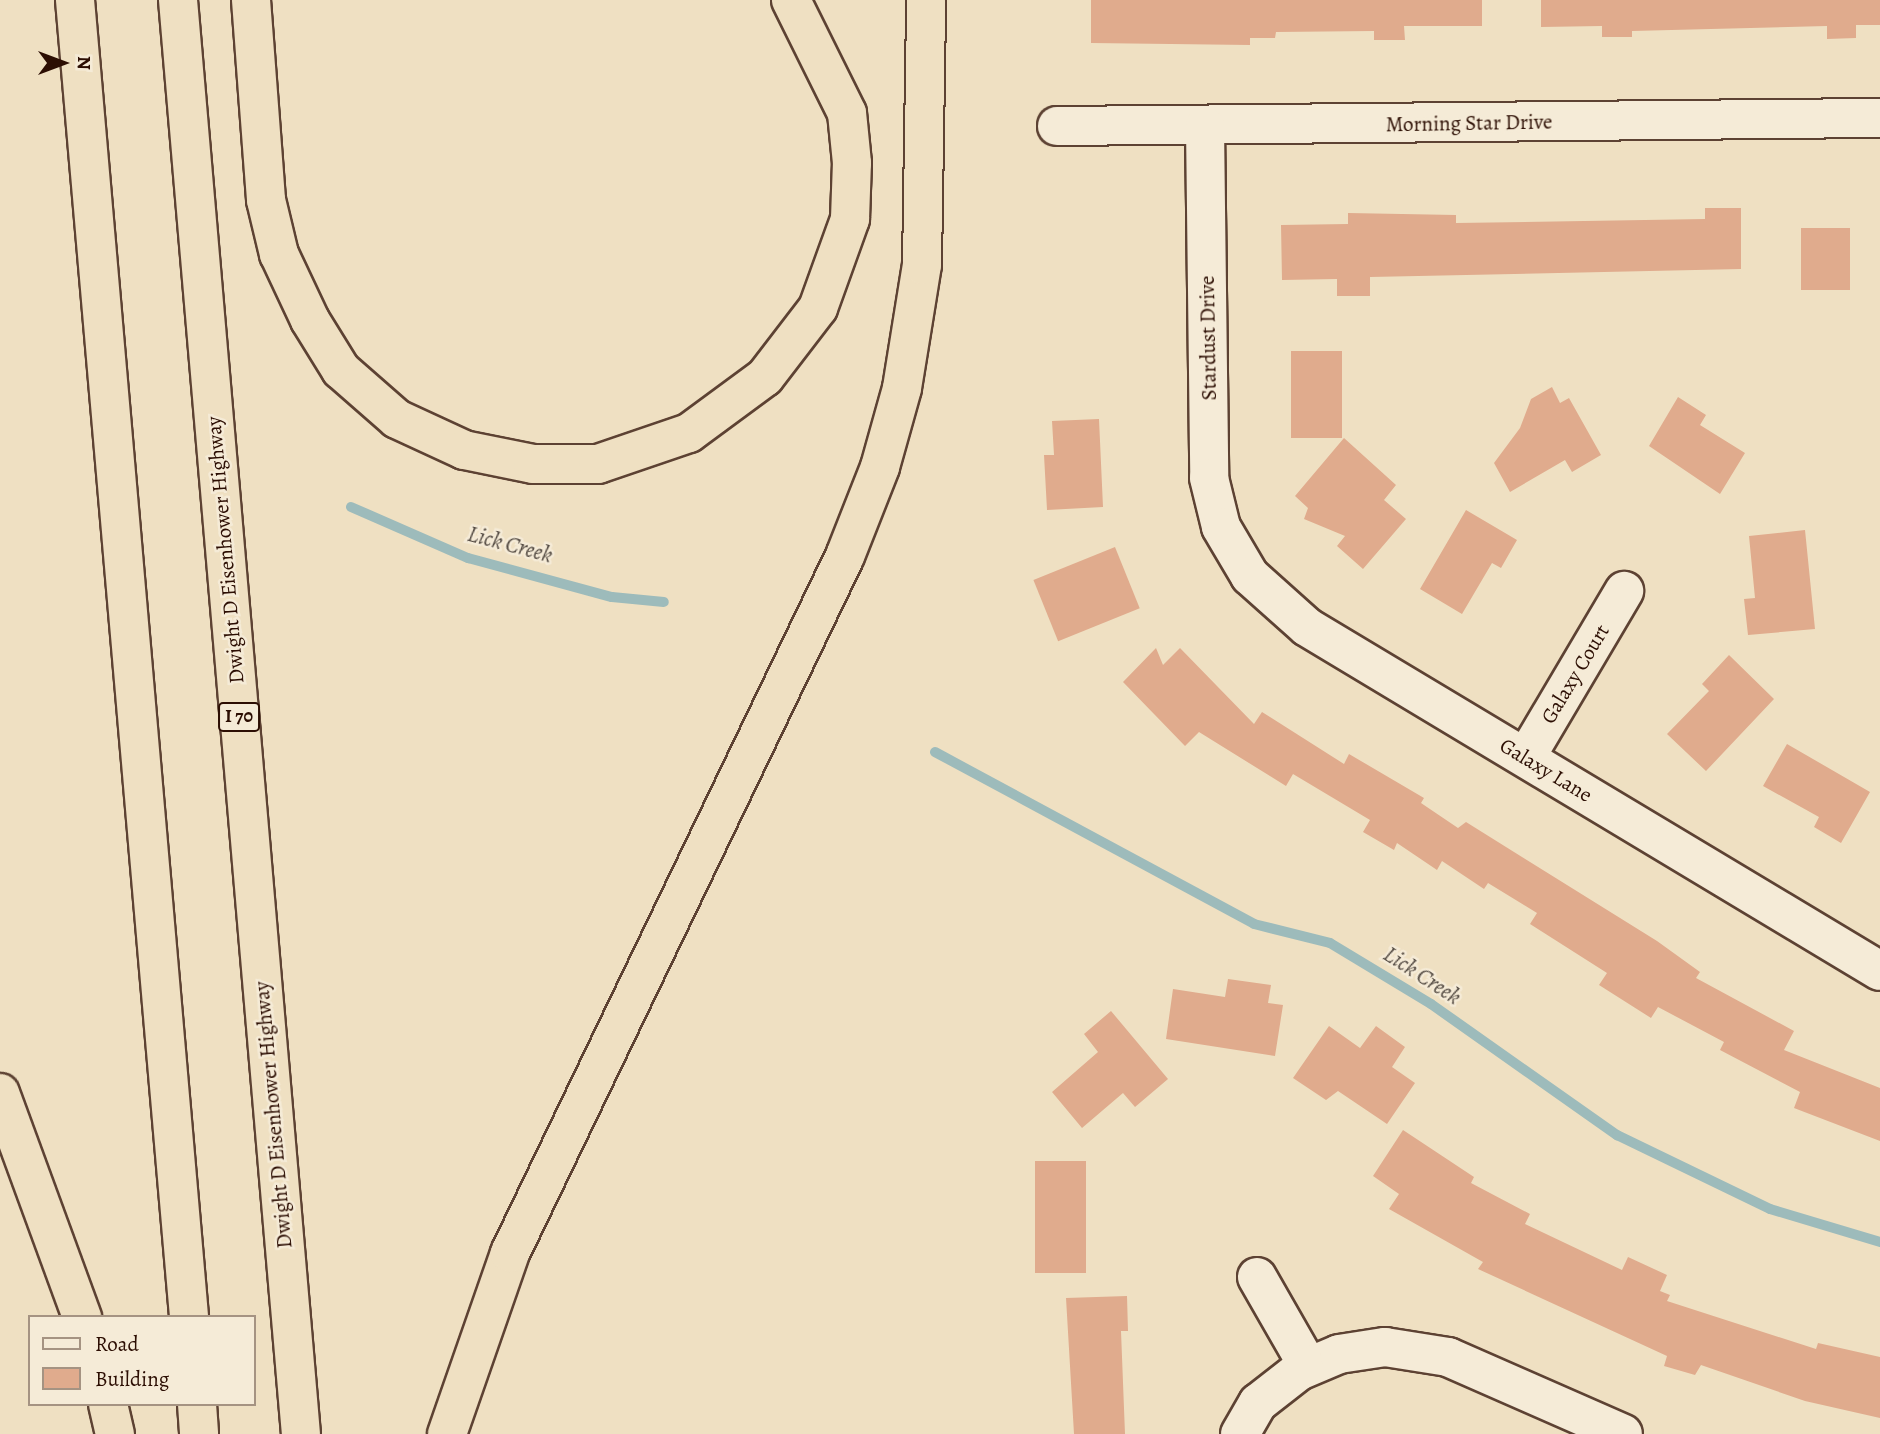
<!DOCTYPE html>
<style>
body{margin:0}
#map{position:relative;width:1880px;height:1434px;overflow:hidden;background:#efe0c2;font-family:Alegreya,serif}
div>[style]{position:absolute}
.stream>*{height:10px;margin:-5px;padding:0 5px;transform-origin:5px;border-radius:5px;background:#9dbbbb}
.building>*{inset:0;background:#e0ab8d;transform-origin:0 0}
.roads{filter:drop-shadow(2px 0 #5d4233) drop-shadow(-2px 0 #5d4233) drop-shadow(0 2px #5d4233) drop-shadow(0 -2px #5d4233)}
.minor>*{height:38px;margin:-19px;padding:0 19px;transform-origin:19px;border-radius:19px;background:#f5ebd7}
.highway>*{height:38px;margin:-19px;padding:0 19px;transform-origin:19px;border-radius:19px;background:#efe0c2}
span{translate:-50% -50%;white-space:nowrap;text-align:center;line-height:1.15;-webkit-text-stroke:5px #f5ebd7;paint-order:stroke}
.shield-label span{padding:2px 5px;background:#f5ebd7;border:2px solid;border-radius:5px;-webkit-text-stroke-width:0}
.shield-label{font-size:19px;color:#2c0e03;font-weight:700}
.street-label{font-size:21px;color:#2c0e03}
.water-label{font-size:23px;color:#544b43;font-style:italic}
.legend{position:absolute;left:28px;top:1315px;width:228px;height:91px;box-sizing:border-box;background:#f5ebd7;border:2px solid #a59382;margin:0;padding:9px 12px;list-style:none;font-size:21px;color:#2c0e03}
.legend li{display:flex;align-items:center;gap:14px;height:35px}
.legend b{width:35px;border:2px solid #a59382}
.north{position:absolute;left:28px;top:28px;width:70px;height:70px;-webkit-text-stroke:5px #f5ebd7;paint-order:stroke;rotate:90deg;font-size:19px;font-weight:700;line-height:28px;text-align:center;color:#2c0e03}
.north::after{content:'';display:block;margin:auto;width:24px;height:32px;background:#2c0e03;clip-path:polygon(50% 0,100% 100%,50% 72%,0 100%)}
</style>
<div id="map">
<div class="stream">
<div style="left:351px;top:507px;width:128px;rotate:23.6deg"></div>
<div style="left:468px;top:558px;width:149px;rotate:15.2deg"></div>
<div style="left:612px;top:597px;width:52px;rotate:5.5deg"></div>
<div style="left:935px;top:752px;width:362px;rotate:28.3deg"></div>
<div style="left:1254px;top:924px;width:78px;rotate:14deg"></div>
<div style="left:1330px;top:943px;width:118px;rotate:31.1deg"></div>
<div style="left:1431px;top:1004px;width:228px;rotate:35.2deg"></div>
<div style="left:1617px;top:1135px;width:170px;rotate:25.8deg"></div>
<div style="left:1770px;top:1209px;width:115px;rotate:16.7deg"></div>
</div>
<div class="building">
<div style="clip-path:polygon(1091px 0,1482px 0,1482px 26px,1404px 26px,1405px 40px,1374px 40px,1374px 31px,1276px 32px,1275px 38px,1250px 38px,1250px 45px,1091px 43px)"></div>
<div style="clip-path:polygon(1541px 0,1880px 0,1880px 25px,1856px 25px,1856px 38px,1827px 39px,1827px 26px,1632px 31px,1632px 37px,1602px 37px,1602px 26px,1541px 27px)"></div>
<div style="clip-path:polygon(1705px 208px,1741px 208px,1741px 269px,1370px 277px,1370px 296px,1337px 296px,1337px 279px,1282px 280px,1281px 225px,1348px 224px,1348px 213px,1456px 215px,1456px 223px,1705px 219px)"></div>
<div style="left:1801px;top:228px;width:49px;height:62px"></div>
<div style="left:1291px;top:351px;width:51px;height:87px"></div>
<div style="clip-path:polygon(1552px 387px,1560px 403px,1569px 398px,1601px 455px,1572px 472px,1565px 460px,1510px 492px,1494px 463px,1520px 428px,1531px 399px)"></div>
<div style="clip-path:polygon(1678px 397px,1706px 415px,1700px 425px,1745px 453px,1720px 494px,1649px 446px)"></div>
<div style="clip-path:polygon(1099px 419px,1103px 507px,1047px 510px,1044px 455px,1054px 455px,1052px 421px)"></div>
<div style="clip-path:polygon(1344px 438px,1396px 485px,1384px 500px,1406px 519px,1363px 569px,1337px 546px,1345px 536px,1304px 519px,1308px 508px,1295px 496px)"></div>
<div style="clip-path:polygon(1466px 510px,1517px 540px,1501px 568px,1492px 563px,1462px 614px,1420px 589px)"></div>
<div style="clip-path:polygon(1805px 530px,1815px 629px,1748px 635px,1744px 599px,1755px 598px,1749px 536px)"></div>
<div style="left:1115px;top:547px;width:66px;height:88px;rotate:68deg"></div>
<div style="clip-path:polygon(1156px 648px,1163px 665px,1180px 648px,1254px 724px,1262px 712px,1344px 764px,1349px 754px,1424px 798px,1421px 803px,1458px 828px,1466px 822px,1657px 941px,1700px 972px,1696px 978px,1794px 1031px,1784px 1050px,1880px 1088px,1880px 1141px,1794px 1108px,1800px 1092px,1720px 1050px,1724px 1042px,1658px 1007px,1651px 1018px,1599px 985px,1607px 973px,1530px 924px,1537px 913px,1488px 883px,1484px 889px,1442px 861px,1437px 870px,1397px 843px,1394px 850px,1363px 832px,1370px 820px,1293px 774px,1286px 786px,1199px 732px,1185px 746px,1123px 682px)"></div>
<div style="clip-path:polygon(1729px 655px,1774px 699px,1706px 771px,1667px 734px,1709px 691px,1702px 684px)"></div>
<div style="clip-path:polygon(1787px 744px,1870px 792px,1841px 843px,1814px 827px,1819px 817px,1763px 786px)"></div>
<div style="clip-path:polygon(1228px 979px,1271px 985px,1268px 1003px,1283px 1005px,1275px 1056px,1166px 1039px,1173px 989px,1225px 997px)"></div>
<div style="clip-path:polygon(1111px 1011px,1168px 1079px,1135px 1107px,1123px 1093px,1082px 1128px,1052px 1092px,1098px 1052px,1084px 1034px)"></div>
<div style="clip-path:polygon(1329px 1026px,1360px 1048px,1376px 1026px,1405px 1047px,1392px 1067px,1415px 1083px,1387px 1124px,1338px 1091px,1326px 1100px,1293px 1078px)"></div>
<div style="clip-path:polygon(1403px 1130px,1474px 1177px,1471px 1183px,1530px 1214px,1525px 1224px,1622px 1270px,1628px 1257px,1667px 1275px,1660px 1291px,1670px 1295px,1667px 1301px,1816px 1349px,1818px 1343px,1880px 1357px,1880px 1418px,1805px 1401px,1701px 1365px,1695px 1375px,1664px 1366px,1667px 1356px,1478px 1269px,1483px 1262px,1389px 1209px,1399px 1194px,1373px 1176px)"></div>
<div style="left:1035px;top:1161px;width:51px;height:112px"></div>
<div style="clip-path:polygon(1127px 1296px,1128px 1331px,1121px 1331px,1125px 1434px,1074px 1434px,1066px 1298px)"></div>
</div>
<div class="roads">
<div class="minor">
<div style="left:1057px;top:126px;width:823px;rotate:-0.56deg"></div>
<div style="left:1205px;top:126px;width:352px;rotate:89.3deg"></div>
<div style="left:1209px;top:478px;width:50px;rotate:76.2deg"></div>
<div style="left:1221px;top:527px;width:57px;rotate:59.4deg"></div>
<div style="left:1250px;top:576px;width:76px;rotate:41.8deg"></div>
<div style="left:1307px;top:627px;width:668px;rotate:30.98deg"></div>
<div style="left:1526px;top:757px;width:193px;rotate:-59.4deg"></div>
<div style="left:1257px;top:1277px;width:103px;rotate:60.2deg"></div>
<div style="left:1240px;top:1434px;width:36px;rotate:-60deg"></div>
<div style="left:1258px;top:1403px;width:52px;rotate:-38deg"></div>
<div style="left:1299px;top:1371px;width:43px;rotate:-23deg"></div>
<div style="left:1339px;top:1354px;width:47px;rotate:-8.7deg"></div>
<div style="left:1385px;top:1347px;width:64px;rotate:9deg"></div>
<div style="left:1448px;top:1357px;width:191px;rotate:23.7deg"></div>
</div>
<div class="highway">
<div style="left:75px;top:0;width:1322px;rotate:85.05deg"></div>
<div style="left:178px;top:0;width:1439px;rotate:85.1deg"></div>
<div style="left:251px;top:0;width:201px;rotate:85.7deg"></div>
<div style="left:266px;top:200px;width:56px;rotate:76.5deg"></div>
<div style="left:279px;top:254px;width:73px;rotate:64.8deg"></div>
<div style="left:310px;top:320px;width:59px;rotate:58.2deg"></div>
<div style="left:341px;top:370px;width:74px;rotate:41.2deg"></div>
<div style="left:397px;top:419px;width:74px;rotate:24.8deg"></div>
<div style="left:464px;top:450px;width:70px;rotate:11.5deg"></div>
<div style="left:533px;top:464px;width:65px"></div>
<div style="left:598px;top:464px;width:96px;rotate:-18.8deg"></div>
<div style="left:689px;top:433px;width:94px;rotate:-36.4deg"></div>
<div style="left:765px;top:377px;width:87px;rotate:-52.5deg"></div>
<div style="left:818px;top:308px;width:95px;rotate:-70.2deg"></div>
<div style="left:850px;top:219px;width:56px;rotate:-88deg"></div>
<div style="left:852px;top:163px;width:50px;rotate:-95.7deg"></div>
<div style="left:847px;top:113px;width:126px;rotate:-116.4deg"></div>
<div style="left:0;top:1093px;width:239px;rotate:69.9deg"></div>
<div style="left:108px;top:1404px;width:31px;rotate:77deg"></div>
<div style="left:197px;top:1404px;width:30px;rotate:86deg"></div>
<div style="left:447px;top:1434px;width:192px;rotate:-70.8deg"></div>
<div style="left:510px;top:1253px;width:773px;rotate:-64.33deg"></div>
<div style="left:845px;top:556px;width:96px;rotate:-68.5deg"></div>
<div style="left:880px;top:467px;width:82px;rotate:-74.4deg"></div>
<div style="left:902px;top:388px;width:125px;rotate:-80.8deg"></div>
<div style="left:922px;top:265px;width:265px;rotate:-89.1deg"></div>
</div>
</div>
<div class="shield-label">
<span style="left:239px;top:717px">I 70</span>
</div>
<div class="street-label">
<span style="left:1469px;top:123px;rotate:-1deg">Morning Star Drive</span>
<span style="left:1208px;top:338px;rotate:-91deg">Stardust Drive</span>
<span style="left:225px;top:550px;rotate:-95deg">Dwight D Eisenhower Highway</span>
<span style="left:1575px;top:674px;rotate:-59deg">Galaxy Court</span>
<span style="left:1546px;top:770px;rotate:31deg">Galaxy Lane</span>
<span style="left:273px;top:1115px;rotate:-95deg">Dwight D Eisenhower Highway</span>
</div>
<div class="water-label">
<span style="left:510px;top:545px;rotate:15deg">Lick Creek</span>
<span style="left:1422px;top:976px;rotate:33deg">Lick Creek</span>
</div>
<ul class="legend">
<li><b style="height:9px;background:#f5ebd7"></b>Road</li>
<li><b style="height:19px;background:#e0ab8d"></b>Building</li>
</ul>
<div class="north">N</div>
</div>
